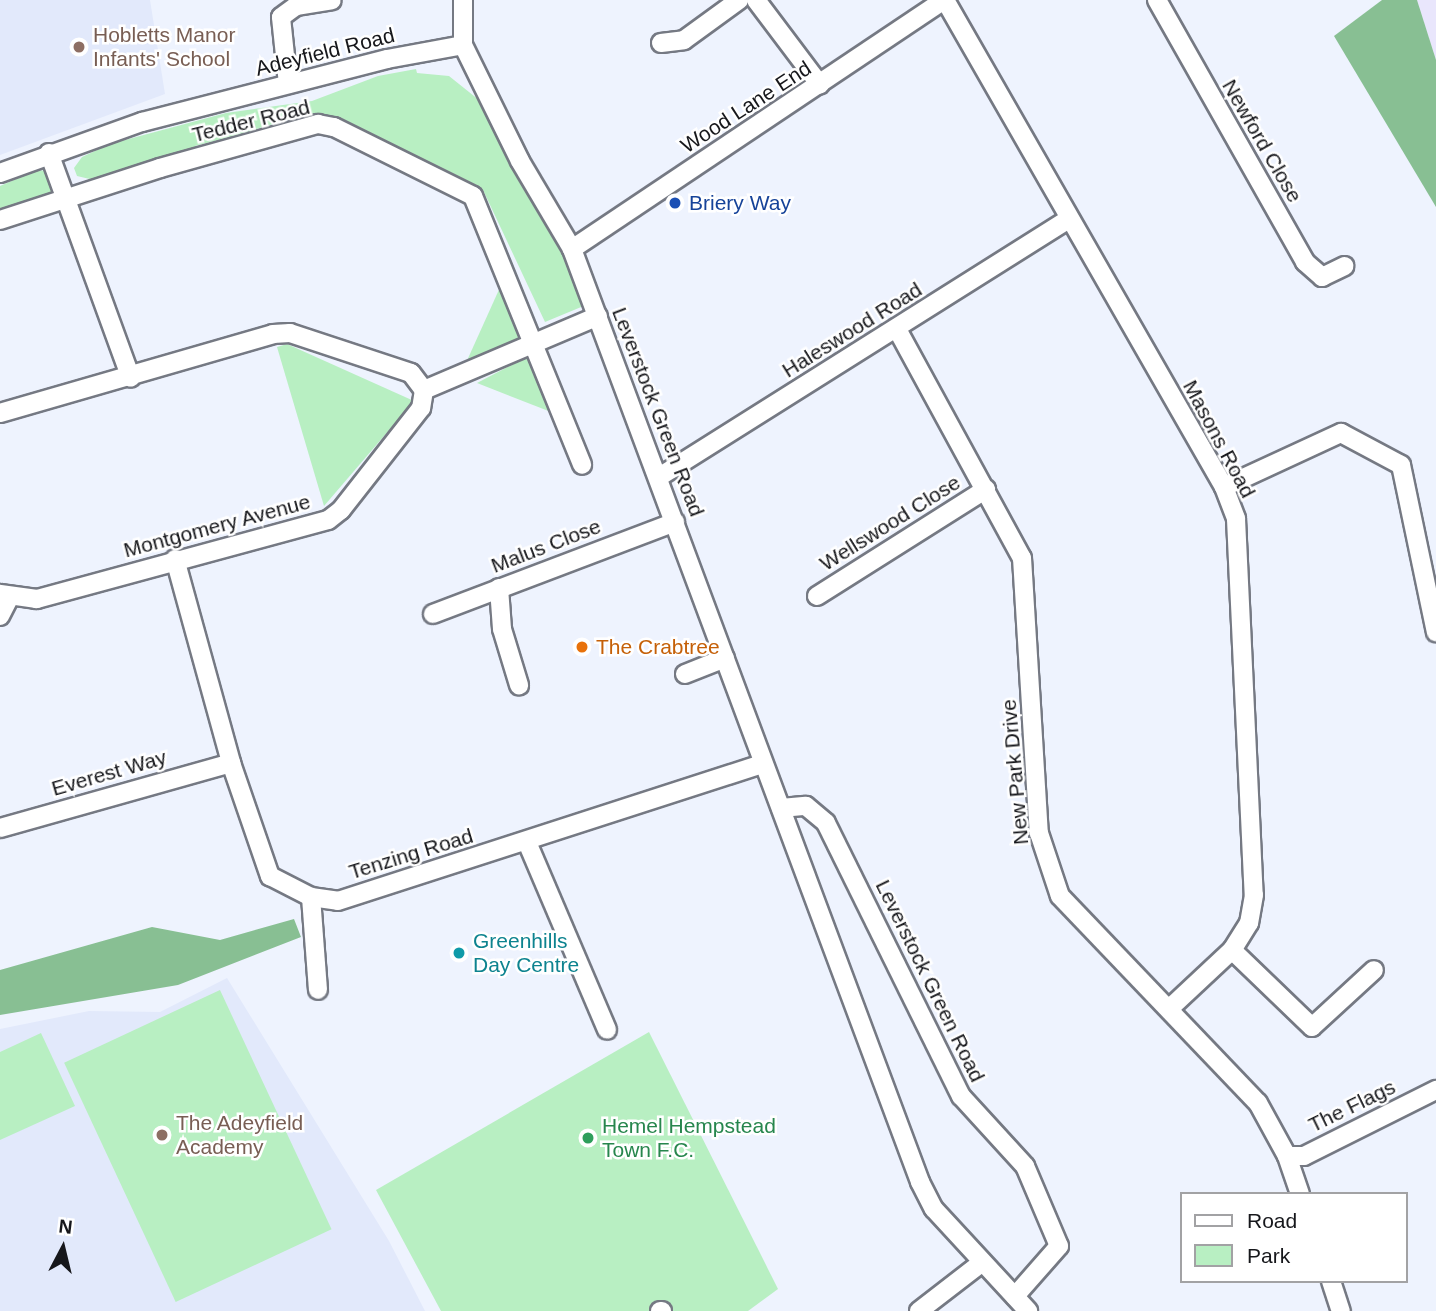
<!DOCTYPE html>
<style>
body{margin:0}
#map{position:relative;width:1436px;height:1311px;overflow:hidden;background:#eef3fe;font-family:Arial,sans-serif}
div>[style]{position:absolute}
.industrial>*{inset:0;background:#e9e6fc}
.built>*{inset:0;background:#e2e9fb}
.green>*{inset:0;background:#b8efc2;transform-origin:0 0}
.forest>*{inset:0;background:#88bf93}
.roads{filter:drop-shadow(2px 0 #757983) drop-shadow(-2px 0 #757983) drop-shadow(0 2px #757983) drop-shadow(0 -2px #757983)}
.minor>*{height:18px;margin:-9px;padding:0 9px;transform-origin:9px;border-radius:9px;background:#fff}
.dots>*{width:19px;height:19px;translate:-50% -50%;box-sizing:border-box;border:4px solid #fff;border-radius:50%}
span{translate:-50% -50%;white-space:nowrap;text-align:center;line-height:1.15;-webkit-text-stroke:5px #fff;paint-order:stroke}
.education-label{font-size:21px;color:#785e54}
.left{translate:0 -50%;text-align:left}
.street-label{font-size:21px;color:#16171b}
.transit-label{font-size:21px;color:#164399}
.food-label{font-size:21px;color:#c56008}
.culture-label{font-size:21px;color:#0d838f}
.leisure-label{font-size:21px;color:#27864d}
.legend{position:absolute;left:1180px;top:1192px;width:228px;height:91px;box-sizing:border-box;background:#fff;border:2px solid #a2a2a4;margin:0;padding:9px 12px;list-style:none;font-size:21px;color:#16171b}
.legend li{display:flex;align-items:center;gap:14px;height:35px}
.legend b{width:35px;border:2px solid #a2a2a4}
.north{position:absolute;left:28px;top:1213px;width:70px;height:70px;-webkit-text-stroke:5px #fff;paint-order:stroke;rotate:7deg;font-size:19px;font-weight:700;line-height:28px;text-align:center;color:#16171b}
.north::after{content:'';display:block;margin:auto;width:24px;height:32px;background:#16171b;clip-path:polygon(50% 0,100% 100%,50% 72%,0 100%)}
</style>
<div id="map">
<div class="industrial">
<div style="clip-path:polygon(1417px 0,1436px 0,1436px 60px)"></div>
</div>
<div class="built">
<div style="clip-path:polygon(0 0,150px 0,165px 94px,0 155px)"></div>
<div style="clip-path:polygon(227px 978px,389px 1241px,425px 1311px,0 1311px,0 1029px,89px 1011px,160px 1012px)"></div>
</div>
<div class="green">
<div style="clip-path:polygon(416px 69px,417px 73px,449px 76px,479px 100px,532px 198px,569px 255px,586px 305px,545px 322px,483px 190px,340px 121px,293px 118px,243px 133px,243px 138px,238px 135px,195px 146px,196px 150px,166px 155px,166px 159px,94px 180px,77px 176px,74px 168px,82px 157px,110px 144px,226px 113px,312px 101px,378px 76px)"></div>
<div style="clip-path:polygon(37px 170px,48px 171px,56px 189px,53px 195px,0 216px,0 186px)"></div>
<div style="clip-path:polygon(502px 283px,522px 336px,465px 365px)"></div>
<div style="clip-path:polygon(287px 344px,414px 401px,324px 506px,277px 347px)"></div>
<div style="clip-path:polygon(529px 356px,551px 412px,477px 383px)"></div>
<div style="left:220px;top:990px;width:264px;height:172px;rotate:65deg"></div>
<div style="clip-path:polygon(649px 1032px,778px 1289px,748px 1311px,441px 1311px,376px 1190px)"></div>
<div style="clip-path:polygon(41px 1033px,75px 1106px,0 1140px,0 1052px)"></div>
</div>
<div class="forest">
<div style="clip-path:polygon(1382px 0,1417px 0,1436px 60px,1436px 207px,1334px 36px)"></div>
<div style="clip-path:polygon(294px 919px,301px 937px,178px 985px,0 1015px,0 970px,152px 927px,220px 940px)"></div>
</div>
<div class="roads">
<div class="minor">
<div style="left:463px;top:0;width:45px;rotate:90deg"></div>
<div style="left:463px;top:45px;width:129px;rotate:63.8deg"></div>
<div style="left:520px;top:161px;width:102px;rotate:59.4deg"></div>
<div style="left:572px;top:249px;width:996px;rotate:69.54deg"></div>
<div style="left:920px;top:1182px;width:30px;rotate:63deg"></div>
<div style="left:934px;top:1209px;width:139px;rotate:47.3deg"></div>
<div style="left:756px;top:0;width:106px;rotate:53deg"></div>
<div style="left:945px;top:0;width:561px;rotate:60.19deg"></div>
<div style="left:1224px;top:487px;width:34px;rotate:69deg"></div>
<div style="left:1236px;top:519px;width:376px;rotate:87.3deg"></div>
<div style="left:1254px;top:895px;width:28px;rotate:100deg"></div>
<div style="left:1249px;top:923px;width:32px;rotate:122deg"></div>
<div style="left:1232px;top:950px;width:86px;rotate:136.9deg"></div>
<div style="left:1157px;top:0;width:301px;rotate:60.5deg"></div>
<div style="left:1305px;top:262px;width:23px;rotate:41deg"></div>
<div style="left:1322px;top:277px;width:25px;rotate:-26deg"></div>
<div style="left:661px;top:43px;width:23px;rotate:-7deg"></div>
<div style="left:684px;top:40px;width:68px;rotate:-36deg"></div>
<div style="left:288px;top:84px;width:67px;rotate:-96deg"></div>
<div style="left:281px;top:17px;width:19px;rotate:-36deg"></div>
<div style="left:296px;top:6px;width:36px;rotate:-9deg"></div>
<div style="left:49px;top:153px;width:239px;rotate:70deg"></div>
<div style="left:0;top:173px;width:151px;rotate:-19.8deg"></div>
<div style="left:142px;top:122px;width:253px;rotate:-14.4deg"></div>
<div style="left:387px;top:59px;width:77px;rotate:-10.4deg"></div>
<div style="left:0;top:220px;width:168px;rotate:-18deg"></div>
<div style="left:160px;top:168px;width:164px;rotate:-15.6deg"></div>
<div style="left:318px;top:124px;width:16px;rotate:11deg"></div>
<div style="left:334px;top:127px;width:155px;rotate:26.4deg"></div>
<div style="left:473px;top:196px;width:290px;rotate:67.9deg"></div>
<div style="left:572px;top:249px;width:448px;rotate:-33.8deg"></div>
<div style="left:897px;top:329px;width:261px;rotate:61.4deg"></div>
<div style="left:1022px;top:558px;width:276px;rotate:86.5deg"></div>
<div style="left:1039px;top:833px;width:66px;rotate:71.6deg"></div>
<div style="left:1060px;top:896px;width:286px;rotate:46.3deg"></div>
<div style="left:1258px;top:1103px;width:60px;rotate:61.3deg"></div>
<div style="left:1287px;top:1156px;width:40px;rotate:71.1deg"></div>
<div style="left:424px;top:390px;width:189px;rotate:-23deg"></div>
<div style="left:0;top:413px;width:284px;rotate:-16.1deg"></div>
<div style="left:273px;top:334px;width:17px;rotate:-3deg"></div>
<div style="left:290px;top:333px;width:127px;rotate:18.3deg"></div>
<div style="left:411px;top:373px;width:21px;rotate:53deg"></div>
<div style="left:424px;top:390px;width:18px;rotate:99deg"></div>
<div style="left:421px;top:408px;width:130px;rotate:128.1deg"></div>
<div style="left:341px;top:510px;width:16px;rotate:142deg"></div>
<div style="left:328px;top:520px;width:302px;rotate:164.8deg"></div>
<div style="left:37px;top:599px;width:37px;rotate:-172deg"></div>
<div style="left:659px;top:477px;width:484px;rotate:-32.2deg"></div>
<div style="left:1224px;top:487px;width:129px;rotate:-24.8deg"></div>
<div style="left:1341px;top:433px;width:68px;rotate:28.1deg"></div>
<div style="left:1401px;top:465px;width:171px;rotate:78.2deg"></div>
<div style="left:175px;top:559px;width:212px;rotate:74.6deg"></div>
<div style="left:231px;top:763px;width:120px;rotate:71deg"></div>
<div style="left:270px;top:876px;width:46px;rotate:27.1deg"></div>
<div style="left:311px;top:897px;width:27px;rotate:8deg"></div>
<div style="left:338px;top:901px;width:446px;rotate:-17.9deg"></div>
<div style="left:499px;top:588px;width:41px;rotate:85.8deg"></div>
<div style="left:502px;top:629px;width:59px;rotate:73.1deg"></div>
<div style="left:817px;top:596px;width:200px;rotate:-32.3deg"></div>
<div style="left:433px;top:614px;width:259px;rotate:-20.8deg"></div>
<div style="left:0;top:616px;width:20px;rotate:-63deg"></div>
<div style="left:685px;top:674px;width:43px;rotate:-21.8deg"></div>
<div style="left:781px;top:808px;width:25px;rotate:-5deg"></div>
<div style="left:806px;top:806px;width:26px;rotate:40deg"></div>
<div style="left:826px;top:823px;width:305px;rotate:63.7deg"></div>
<div style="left:961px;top:1096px;width:95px;rotate:47.6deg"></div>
<div style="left:1025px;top:1166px;width:87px;rotate:67deg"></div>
<div style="left:1059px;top:1246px;width:67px;rotate:131.3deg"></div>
<div style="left:0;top:828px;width:240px;rotate:-15.7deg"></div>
<div style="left:527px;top:842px;width:204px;rotate:66.9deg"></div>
<div style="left:311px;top:897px;width:93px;rotate:85.7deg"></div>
<div style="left:1232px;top:950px;width:111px;rotate:43.9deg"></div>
<div style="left:1312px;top:1027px;width:84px;rotate:-42.6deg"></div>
<div style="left:1287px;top:1156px;width:17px"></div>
<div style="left:1304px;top:1156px;width:148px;rotate:-26.6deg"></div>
<div style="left:1331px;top:1281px;width:32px;rotate:72deg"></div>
<div style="left:660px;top:1311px;width:2px"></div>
<div style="left:919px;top:1311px;width:78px;rotate:-37.7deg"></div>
</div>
</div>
<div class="dots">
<div style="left:79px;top:47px;background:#8d6e63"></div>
<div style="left:675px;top:203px;background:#1a4fb4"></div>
<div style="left:582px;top:647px;background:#e8710a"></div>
<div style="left:459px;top:953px;background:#0f9aa8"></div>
<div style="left:162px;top:1135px;background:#8d6e63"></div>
<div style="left:588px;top:1138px;background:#2e9e5b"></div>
</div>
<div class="education-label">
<span class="left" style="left:93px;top:47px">Hobletts Manor<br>Infants' School</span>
<span class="left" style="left:176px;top:1135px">The Adeyfield<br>Academy</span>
</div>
<div class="street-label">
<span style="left:325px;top:52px;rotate:-14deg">Adeyfield Road</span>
<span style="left:746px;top:107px;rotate:-33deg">Wood Lane End</span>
<span style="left:251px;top:121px;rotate:-14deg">Tedder Road</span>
<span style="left:1262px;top:141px;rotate:60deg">Newford Close</span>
<span style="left:852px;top:330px;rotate:-32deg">Haleswood Road</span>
<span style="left:658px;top:412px;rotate:69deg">Leverstock Green Road</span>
<span style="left:1219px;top:439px;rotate:62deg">Masons Road</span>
<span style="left:890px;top:523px;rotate:-32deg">Wellswood Close</span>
<span style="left:217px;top:526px;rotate:-15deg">Montgomery Avenue</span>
<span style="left:546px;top:546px;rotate:-21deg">Malus Close</span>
<span style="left:1015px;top:772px;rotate:-95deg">New Park Drive</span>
<span style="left:109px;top:773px;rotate:-16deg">Everest Way</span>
<span style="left:411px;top:854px;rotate:-17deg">Tenzing Road</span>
<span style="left:930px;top:981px;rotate:64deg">Leverstock Green Road</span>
<span style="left:1352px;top:1106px;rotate:-26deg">The Flags</span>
</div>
<div class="transit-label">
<span class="left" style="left:689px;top:203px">Briery Way</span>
</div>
<div class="food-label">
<span class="left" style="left:596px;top:647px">The Crabtree</span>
</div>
<div class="culture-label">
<span class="left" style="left:473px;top:953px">Greenhills<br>Day Centre</span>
</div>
<div class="leisure-label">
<span class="left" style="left:602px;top:1138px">Hemel Hempstead<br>Town F.C.</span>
</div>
<ul class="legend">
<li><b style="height:9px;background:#fff"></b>Road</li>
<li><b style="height:19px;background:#b8efc2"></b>Park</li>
</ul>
<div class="north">N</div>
</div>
